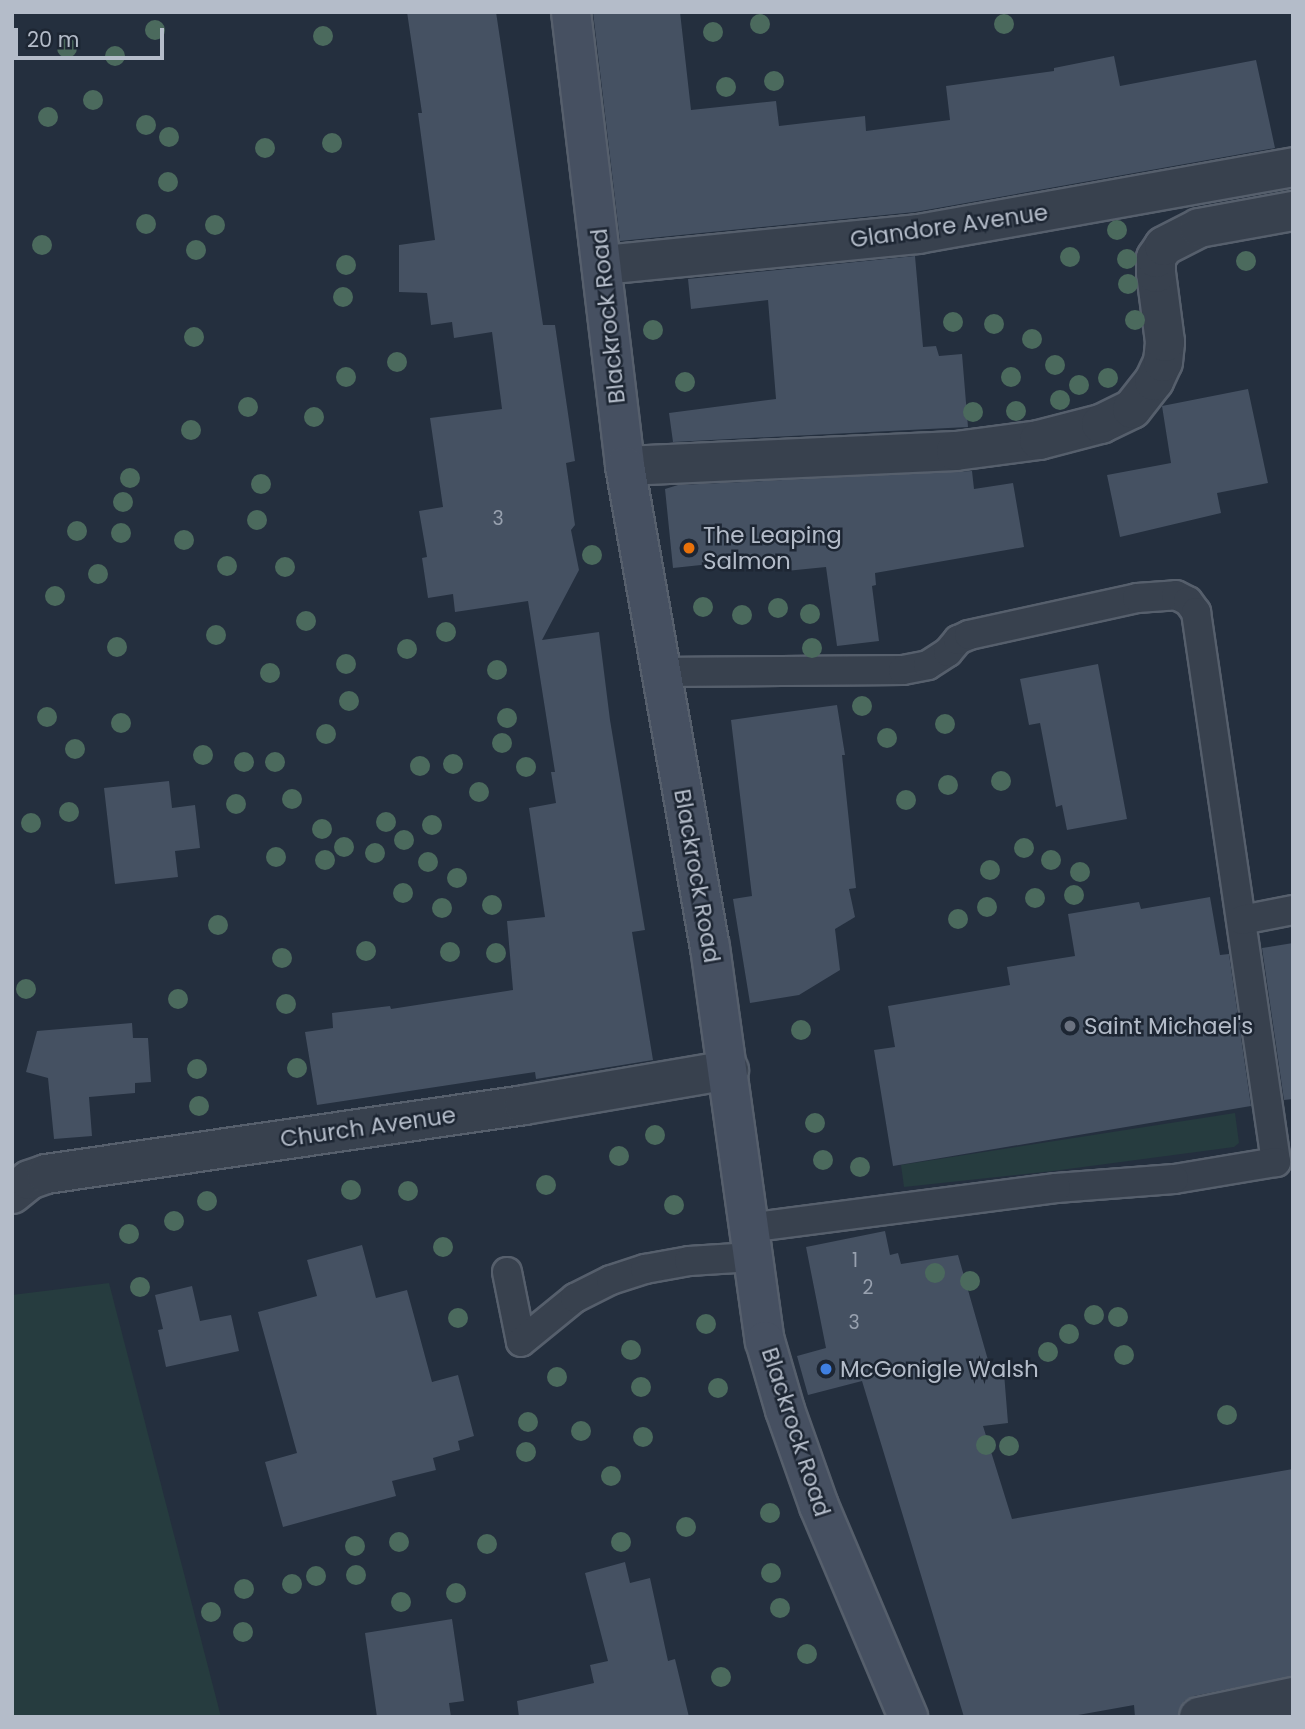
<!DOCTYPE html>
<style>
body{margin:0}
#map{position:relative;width:1305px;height:1729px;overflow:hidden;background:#242f3e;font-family:Poppins,sans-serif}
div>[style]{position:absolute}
.green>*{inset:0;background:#263c3f}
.building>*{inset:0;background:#455162}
.roads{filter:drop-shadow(2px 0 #565f6c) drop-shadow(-2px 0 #565f6c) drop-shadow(0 2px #565f6c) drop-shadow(0 -2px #565f6c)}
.service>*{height:28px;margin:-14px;padding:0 14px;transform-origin:14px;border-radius:14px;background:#38414e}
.minor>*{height:38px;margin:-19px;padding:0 19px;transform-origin:19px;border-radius:19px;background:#38414e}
.secondary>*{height:38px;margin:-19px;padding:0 19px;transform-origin:19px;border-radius:19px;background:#465061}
.trees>*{width:20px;height:20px;margin:-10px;border-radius:50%;background:#4b6a5d}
.dots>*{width:19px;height:19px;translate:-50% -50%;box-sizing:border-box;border:4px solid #1d2633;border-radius:50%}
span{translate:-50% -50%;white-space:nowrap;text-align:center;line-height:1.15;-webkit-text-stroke:5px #1d2633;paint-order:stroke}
.number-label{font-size:19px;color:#98a1af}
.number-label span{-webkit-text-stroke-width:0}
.street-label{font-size:23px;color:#b4bcc9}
.poi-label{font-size:23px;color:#b4bcc9}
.left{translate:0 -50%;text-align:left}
.frame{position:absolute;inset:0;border:14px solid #b4bcc9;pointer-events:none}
.scale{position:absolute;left:14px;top:28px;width:150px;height:32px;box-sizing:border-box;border:4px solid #b4bcc9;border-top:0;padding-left:9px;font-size:21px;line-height:24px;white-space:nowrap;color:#b4bcc9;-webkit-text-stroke:5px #1d2633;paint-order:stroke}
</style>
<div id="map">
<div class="green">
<div style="clip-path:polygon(1235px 1113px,1239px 1143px,1234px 1147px,1053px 1171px,904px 1187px,901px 1165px)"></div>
<div style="clip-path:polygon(109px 1283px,221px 1717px,12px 1717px,12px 1295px)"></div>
</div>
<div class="building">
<div style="clip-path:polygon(407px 12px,496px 12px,543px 325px,555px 325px,575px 461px,566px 463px,575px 525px,571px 530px,579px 570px,542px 640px,599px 632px,610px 720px,645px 930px,632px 932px,653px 1060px,536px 1079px,535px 1072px,317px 1105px,305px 1032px,333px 1028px,332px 1013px,390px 1006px,391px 1009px,513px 990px,507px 921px,545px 917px,529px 808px,556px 803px,551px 772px,555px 772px,528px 601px,455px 612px,453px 594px,428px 598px,422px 558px,427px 557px,419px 511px,443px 507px,430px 418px,502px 409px,492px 332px,454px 338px,452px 322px,431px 325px,427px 293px,399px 292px,399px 245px,435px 240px,418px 113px,422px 113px)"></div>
<div style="clip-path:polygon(593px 12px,680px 12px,691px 110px,776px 101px,779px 126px,865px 116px,866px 131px,950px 120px,946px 86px,1054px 71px,1054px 68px,1114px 56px,1120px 86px,1256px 60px,1275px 148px,915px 212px,620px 241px)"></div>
<div style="clip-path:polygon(915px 256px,923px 347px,936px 346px,939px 356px,962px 354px,968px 427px,673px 442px,669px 413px,776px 399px,768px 300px,691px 309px,688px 279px)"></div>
<div style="clip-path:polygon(1248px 389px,1268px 483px,1217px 493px,1221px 513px,1120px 537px,1107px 475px,1171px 463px,1162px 406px)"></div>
<div style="clip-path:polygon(972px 471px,974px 489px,1013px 483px,1024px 547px,875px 573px,876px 585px,872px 586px,879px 641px,837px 646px,826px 567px,786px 571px,784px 556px,673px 568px,665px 489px,678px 485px)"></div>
<div style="clip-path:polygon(1098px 664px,1127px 819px,1067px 830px,1062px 805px,1056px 807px,1040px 723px,1029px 725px,1020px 679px)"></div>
<div style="clip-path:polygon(837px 705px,845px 755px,842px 755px,856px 888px,849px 889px,855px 917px,835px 929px,840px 970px,799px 995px,750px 1003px,733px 899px,752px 896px,731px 720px)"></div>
<div style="clip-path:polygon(169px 781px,172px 808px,195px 805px,200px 848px,175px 851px,178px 877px,115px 884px,104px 788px)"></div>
<div style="clip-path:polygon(1210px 897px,1220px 955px,1229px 954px,1251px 1106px,893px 1166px,874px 1050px,895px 1047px,888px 1006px,1010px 985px,1007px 967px,1075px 956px,1068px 914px,1139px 902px,1141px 909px)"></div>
<div style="clip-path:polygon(1293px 943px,1293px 1099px,1284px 1100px,1262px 948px)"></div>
<div style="clip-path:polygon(132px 1023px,133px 1038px,148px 1038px,151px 1082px,135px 1083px,135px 1093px,89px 1097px,92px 1136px,54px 1139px,48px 1078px,26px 1072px,37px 1031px)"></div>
<div style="clip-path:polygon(885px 1231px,890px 1255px,898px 1253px,901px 1264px,958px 1255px,992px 1374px,1004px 1373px,1008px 1423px,983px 1426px,1012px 1519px,1293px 1469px,1293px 1676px,1194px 1696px,1184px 1701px,1178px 1717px,1135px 1717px,1134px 1705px,1067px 1717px,964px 1717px,862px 1381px,808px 1395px,797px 1356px,826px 1348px,806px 1247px)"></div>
<div style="clip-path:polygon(362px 1245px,376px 1298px,407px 1290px,432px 1382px,458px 1375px,474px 1436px,458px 1441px,460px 1450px,433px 1458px,436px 1470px,392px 1481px,396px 1496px,283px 1527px,265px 1462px,297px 1453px,258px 1312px,317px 1296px,307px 1260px)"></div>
<div style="clip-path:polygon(192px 1286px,200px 1321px,231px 1315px,239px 1351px,166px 1367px,158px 1330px,163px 1329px,155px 1295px)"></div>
<div style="clip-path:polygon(625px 1562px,630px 1583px,650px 1578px,668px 1661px,675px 1659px,689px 1717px,519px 1717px,517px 1701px,594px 1683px,590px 1665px,608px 1661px,585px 1573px)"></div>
<div style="clip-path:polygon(452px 1619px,464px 1701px,449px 1703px,451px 1717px,377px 1717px,365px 1633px)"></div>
</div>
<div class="roads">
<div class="service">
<div style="left:661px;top:672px;width:242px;rotate:-0.5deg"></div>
<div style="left:903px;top:670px;width:25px;rotate:-11deg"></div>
<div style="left:928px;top:665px;width:24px;rotate:-33deg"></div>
<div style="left:948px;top:652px;width:16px;rotate:-50deg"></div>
<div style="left:958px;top:640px;width:12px;rotate:-24deg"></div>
<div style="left:969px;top:635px;width:172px;rotate:-12.4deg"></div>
<div style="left:1137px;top:598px;width:39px;rotate:-4deg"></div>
<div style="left:1176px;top:595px;width:13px;rotate:27deg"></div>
<div style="left:1188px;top:601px;width:14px;rotate:54deg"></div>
<div style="left:1196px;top:612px;width:556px;rotate:81.72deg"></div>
<div style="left:1276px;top:1162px;width:103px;rotate:170.5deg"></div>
<div style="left:1174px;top:1179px;width:118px;rotate:175.6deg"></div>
<div style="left:1056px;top:1188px;width:310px;rotate:172.6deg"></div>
<div style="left:1242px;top:920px;width:52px;rotate:-11.1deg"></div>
<div style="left:507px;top:1272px;width:71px;rotate:78.7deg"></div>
<div style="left:521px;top:1342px;width:70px;rotate:-39.2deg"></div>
<div style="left:575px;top:1298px;width:40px;rotate:-26.6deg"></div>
<div style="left:611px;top:1280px;width:36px;rotate:-18deg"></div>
<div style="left:645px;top:1269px;width:45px;rotate:-10.3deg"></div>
<div style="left:689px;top:1261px;width:63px;rotate:-3.6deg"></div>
</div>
<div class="minor">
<div style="left:603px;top:265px;width:317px;rotate:-5.6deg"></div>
<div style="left:918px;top:234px;width:381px;rotate:-10.1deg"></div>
<div style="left:625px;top:466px;width:331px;rotate:-2.6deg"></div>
<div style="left:956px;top:451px;width:84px;rotate:-7.5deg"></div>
<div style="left:1039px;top:440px;width:64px;rotate:-14.5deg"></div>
<div style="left:1101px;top:424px;width:34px;rotate:-26deg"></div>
<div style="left:1132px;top:409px;width:36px;rotate:-52deg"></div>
<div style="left:1154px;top:381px;width:21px;rotate:-65deg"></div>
<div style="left:1163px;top:362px;width:20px;rotate:-84deg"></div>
<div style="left:1165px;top:342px;width:70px;rotate:-97.4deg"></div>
<div style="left:1156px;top:273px;width:15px;rotate:-90deg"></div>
<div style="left:1156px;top:258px;width:14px;rotate:-56deg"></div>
<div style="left:1164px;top:246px;width:39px;rotate:-27deg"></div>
<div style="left:1199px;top:228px;width:96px;rotate:-10.3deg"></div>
<div style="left:12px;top:1194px;width:22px;rotate:-39deg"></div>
<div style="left:29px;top:1180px;width:18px;rotate:-19deg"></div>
<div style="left:46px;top:1174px;width:483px;rotate:-8.2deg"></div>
<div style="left:524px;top:1105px;width:208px;rotate:-9.7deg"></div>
<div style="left:1199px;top:1717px;width:96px;rotate:-12deg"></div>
</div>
<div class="secondary">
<div style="left:571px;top:12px;width:457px;rotate:83.2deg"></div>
<div style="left:625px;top:466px;width:488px;rotate:80deg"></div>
<div style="left:710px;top:947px;width:398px;rotate:82.1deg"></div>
<div style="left:765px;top:1341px;width:72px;rotate:73.8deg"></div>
<div style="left:785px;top:1410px;width:102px;rotate:70.5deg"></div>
<div style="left:819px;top:1506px;width:229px;rotate:67.1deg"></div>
</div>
</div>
<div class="trees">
<div style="left:760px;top:24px"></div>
<div style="left:1004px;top:24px"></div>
<div style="left:155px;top:30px"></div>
<div style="left:713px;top:32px"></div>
<div style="left:323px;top:36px"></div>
<div style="left:67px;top:48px"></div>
<div style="left:115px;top:56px"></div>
<div style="left:774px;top:81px"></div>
<div style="left:726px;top:87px"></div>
<div style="left:93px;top:100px"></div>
<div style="left:48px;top:117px"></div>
<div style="left:146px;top:125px"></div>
<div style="left:169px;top:137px"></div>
<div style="left:332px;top:143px"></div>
<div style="left:265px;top:148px"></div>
<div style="left:168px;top:182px"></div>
<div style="left:146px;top:224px"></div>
<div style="left:215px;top:225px"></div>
<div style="left:1117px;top:230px"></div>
<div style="left:42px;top:245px"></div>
<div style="left:196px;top:250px"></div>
<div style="left:1070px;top:257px"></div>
<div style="left:1127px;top:259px"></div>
<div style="left:1246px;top:261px"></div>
<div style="left:346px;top:265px"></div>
<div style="left:1128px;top:284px"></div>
<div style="left:343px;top:297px"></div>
<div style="left:1135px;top:320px"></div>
<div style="left:953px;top:322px"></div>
<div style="left:994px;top:324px"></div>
<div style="left:653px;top:330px"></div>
<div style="left:194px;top:337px"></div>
<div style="left:1032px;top:339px"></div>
<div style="left:397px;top:362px"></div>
<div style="left:1055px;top:365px"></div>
<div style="left:346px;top:377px"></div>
<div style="left:1011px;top:377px"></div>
<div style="left:1108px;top:378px"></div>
<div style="left:685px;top:382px"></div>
<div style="left:1079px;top:385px"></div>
<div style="left:1060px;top:400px"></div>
<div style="left:248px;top:407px"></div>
<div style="left:1016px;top:411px"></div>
<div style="left:973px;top:412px"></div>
<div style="left:314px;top:417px"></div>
<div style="left:191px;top:430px"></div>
<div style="left:130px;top:478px"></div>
<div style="left:261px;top:484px"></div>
<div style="left:123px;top:502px"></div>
<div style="left:257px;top:520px"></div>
<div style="left:77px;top:531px"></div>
<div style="left:121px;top:533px"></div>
<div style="left:184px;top:540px"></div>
<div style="left:592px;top:555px"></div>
<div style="left:227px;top:566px"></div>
<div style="left:285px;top:567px"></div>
<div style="left:98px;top:574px"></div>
<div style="left:55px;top:596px"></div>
<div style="left:703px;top:607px"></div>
<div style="left:778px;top:608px"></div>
<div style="left:810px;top:614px"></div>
<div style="left:742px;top:615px"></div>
<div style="left:306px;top:621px"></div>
<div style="left:446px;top:632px"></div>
<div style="left:216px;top:635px"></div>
<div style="left:117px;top:647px"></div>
<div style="left:812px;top:648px"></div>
<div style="left:407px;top:649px"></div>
<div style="left:346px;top:664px"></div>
<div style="left:497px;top:670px"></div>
<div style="left:270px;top:673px"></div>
<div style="left:349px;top:701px"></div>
<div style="left:862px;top:706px"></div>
<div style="left:47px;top:717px"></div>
<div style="left:507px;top:718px"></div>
<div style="left:121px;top:723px"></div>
<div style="left:945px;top:724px"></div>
<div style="left:326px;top:734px"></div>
<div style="left:887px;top:738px"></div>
<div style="left:502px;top:743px"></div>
<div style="left:75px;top:749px"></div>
<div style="left:203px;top:755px"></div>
<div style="left:244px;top:762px"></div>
<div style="left:275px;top:762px"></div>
<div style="left:453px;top:764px"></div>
<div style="left:420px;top:766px"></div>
<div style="left:526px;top:767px"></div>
<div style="left:1001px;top:781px"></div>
<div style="left:948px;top:785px"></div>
<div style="left:479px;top:792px"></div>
<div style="left:292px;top:799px"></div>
<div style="left:906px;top:800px"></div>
<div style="left:236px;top:804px"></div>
<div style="left:69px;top:812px"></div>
<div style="left:386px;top:822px"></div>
<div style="left:31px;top:823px"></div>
<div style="left:432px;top:825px"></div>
<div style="left:322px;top:829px"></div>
<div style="left:404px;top:840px"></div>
<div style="left:344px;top:847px"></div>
<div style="left:1024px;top:848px"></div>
<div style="left:375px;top:853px"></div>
<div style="left:276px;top:857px"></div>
<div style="left:325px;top:860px"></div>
<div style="left:1051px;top:860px"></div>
<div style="left:428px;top:862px"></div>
<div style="left:990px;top:870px"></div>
<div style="left:1080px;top:872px"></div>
<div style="left:457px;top:878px"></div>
<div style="left:403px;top:893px"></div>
<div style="left:1074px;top:895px"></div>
<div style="left:1035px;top:898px"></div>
<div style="left:492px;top:905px"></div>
<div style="left:987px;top:907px"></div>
<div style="left:442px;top:908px"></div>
<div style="left:958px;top:919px"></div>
<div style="left:218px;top:925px"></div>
<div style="left:366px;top:951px"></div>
<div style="left:450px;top:952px"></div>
<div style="left:496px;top:953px"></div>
<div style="left:282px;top:958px"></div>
<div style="left:26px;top:989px"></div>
<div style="left:178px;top:999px"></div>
<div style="left:286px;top:1004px"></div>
<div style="left:801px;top:1030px"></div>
<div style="left:297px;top:1068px"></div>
<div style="left:197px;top:1069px"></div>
<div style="left:199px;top:1106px"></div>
<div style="left:815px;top:1123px"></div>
<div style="left:655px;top:1135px"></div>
<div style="left:619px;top:1156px"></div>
<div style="left:823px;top:1160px"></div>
<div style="left:860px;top:1167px"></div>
<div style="left:546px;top:1185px"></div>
<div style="left:351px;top:1190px"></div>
<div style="left:408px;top:1191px"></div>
<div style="left:207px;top:1201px"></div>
<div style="left:674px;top:1205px"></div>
<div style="left:174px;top:1221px"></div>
<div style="left:129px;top:1234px"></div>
<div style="left:443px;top:1247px"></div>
<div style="left:935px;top:1273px"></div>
<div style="left:970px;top:1281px"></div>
<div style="left:140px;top:1287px"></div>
<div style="left:1094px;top:1315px"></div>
<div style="left:1118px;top:1317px"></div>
<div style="left:458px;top:1318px"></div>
<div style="left:706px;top:1324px"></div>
<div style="left:1069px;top:1334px"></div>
<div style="left:631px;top:1350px"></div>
<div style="left:1048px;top:1352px"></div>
<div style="left:1124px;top:1355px"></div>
<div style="left:557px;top:1377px"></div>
<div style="left:641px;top:1387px"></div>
<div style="left:718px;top:1388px"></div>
<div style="left:1227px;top:1415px"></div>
<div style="left:528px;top:1422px"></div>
<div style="left:581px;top:1431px"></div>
<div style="left:643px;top:1437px"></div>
<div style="left:986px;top:1445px"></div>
<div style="left:1009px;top:1446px"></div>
<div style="left:526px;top:1452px"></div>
<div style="left:611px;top:1476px"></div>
<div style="left:770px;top:1513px"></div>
<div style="left:686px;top:1527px"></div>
<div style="left:399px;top:1542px"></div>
<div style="left:621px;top:1542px"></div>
<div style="left:487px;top:1544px"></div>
<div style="left:355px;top:1546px"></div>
<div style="left:771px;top:1573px"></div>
<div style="left:356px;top:1575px"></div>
<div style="left:316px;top:1576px"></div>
<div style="left:292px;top:1584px"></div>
<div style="left:244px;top:1589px"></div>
<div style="left:456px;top:1593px"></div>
<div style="left:401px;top:1602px"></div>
<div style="left:780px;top:1608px"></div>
<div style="left:211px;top:1612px"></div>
<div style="left:243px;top:1632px"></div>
<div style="left:807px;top:1654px"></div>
<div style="left:721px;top:1677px"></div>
</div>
<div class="dots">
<div style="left:689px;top:548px;background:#e8710a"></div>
<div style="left:1070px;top:1026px;background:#6b7280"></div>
<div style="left:826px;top:1369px;background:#3f7fe0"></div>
</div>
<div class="number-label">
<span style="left:498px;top:519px">3</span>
<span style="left:855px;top:1261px">1</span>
<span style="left:868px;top:1288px">2</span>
<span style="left:854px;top:1323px">3</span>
</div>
<div class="street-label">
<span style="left:949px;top:226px;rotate:-8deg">Glandore Avenue</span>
<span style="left:608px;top:316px;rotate:-96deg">Blackrock Road</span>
<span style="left:697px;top:876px;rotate:80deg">Blackrock Road</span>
<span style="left:368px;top:1127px;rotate:-8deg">Church Avenue</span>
<span style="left:796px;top:1432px;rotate:72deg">Blackrock Road</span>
</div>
<div class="poi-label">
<span class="left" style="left:703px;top:548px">The Leaping<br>Salmon</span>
<span class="left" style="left:1084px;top:1026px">Saint Michael's</span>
<span class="left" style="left:840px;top:1369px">McGonigle Walsh</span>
</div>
<div class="frame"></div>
<div class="scale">20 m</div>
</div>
